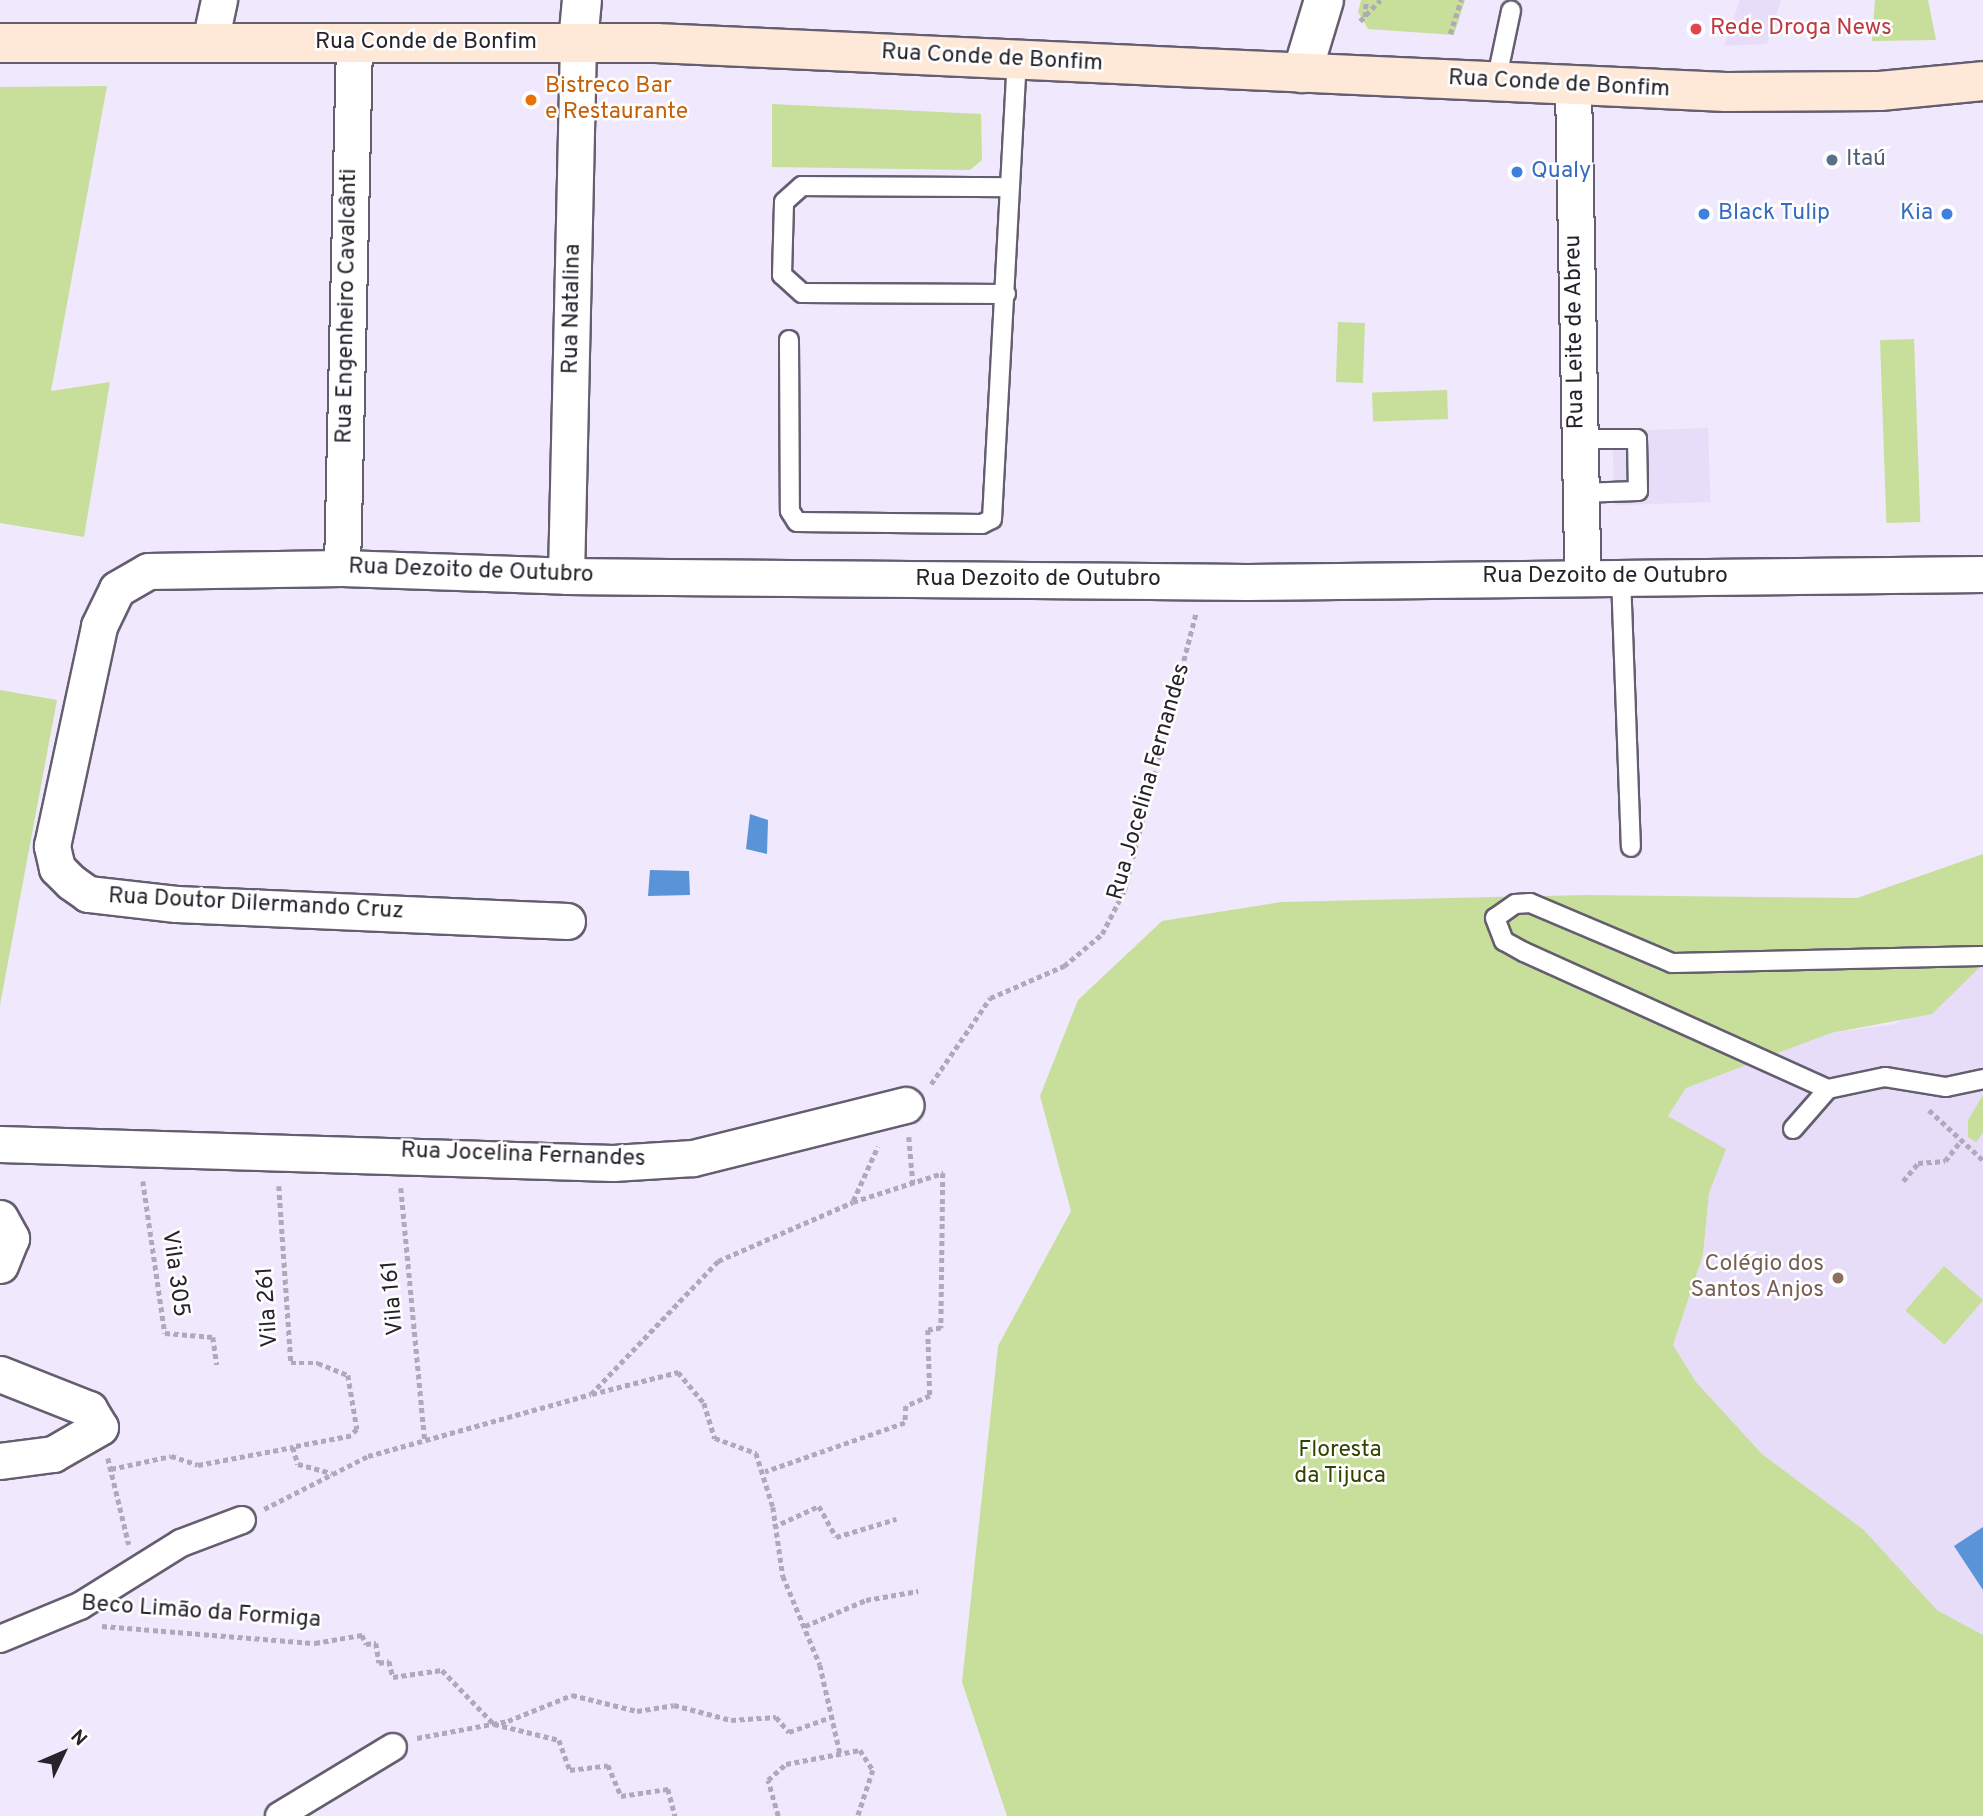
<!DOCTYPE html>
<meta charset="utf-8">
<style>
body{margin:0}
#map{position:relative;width:1983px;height:1816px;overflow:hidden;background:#f0e8fc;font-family:Overpass,sans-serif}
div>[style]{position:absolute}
.built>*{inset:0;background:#e7ddf9;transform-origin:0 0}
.green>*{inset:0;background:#c7df9b;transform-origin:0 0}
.water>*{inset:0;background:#5894d7}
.path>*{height:4.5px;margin-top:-2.25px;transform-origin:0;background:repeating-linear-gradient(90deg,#b0a9ba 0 5px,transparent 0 8.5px)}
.roads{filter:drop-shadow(2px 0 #645e6f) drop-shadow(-2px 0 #645e6f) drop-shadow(0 2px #645e6f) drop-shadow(0 -2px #645e6f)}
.service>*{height:18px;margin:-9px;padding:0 9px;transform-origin:9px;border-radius:9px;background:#fff}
.pedestrian>*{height:26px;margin:-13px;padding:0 13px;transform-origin:13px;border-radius:13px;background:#fff}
.minor>*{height:35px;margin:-17.5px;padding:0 17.5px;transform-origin:17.5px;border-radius:17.5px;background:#fff}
.tertiary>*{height:38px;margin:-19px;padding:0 19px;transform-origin:19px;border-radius:19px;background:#fff}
.secondary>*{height:38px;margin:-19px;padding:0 19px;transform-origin:19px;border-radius:19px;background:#fee9d9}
.dots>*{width:19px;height:19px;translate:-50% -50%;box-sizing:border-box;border:4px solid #fff;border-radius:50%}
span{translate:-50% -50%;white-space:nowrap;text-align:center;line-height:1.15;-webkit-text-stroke:5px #fff;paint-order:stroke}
.health-label{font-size:23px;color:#be3a42}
.left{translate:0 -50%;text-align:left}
.street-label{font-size:23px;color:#26232b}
.food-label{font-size:23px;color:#c56008}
.service-label{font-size:23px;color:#4e5e75}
.shop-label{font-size:23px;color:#366cbe}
.right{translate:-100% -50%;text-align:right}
.education-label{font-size:23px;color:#785e54}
.park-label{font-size:23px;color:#324300}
.north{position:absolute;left:28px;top:1718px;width:70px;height:70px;-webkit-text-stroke:5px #fff;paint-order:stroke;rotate:46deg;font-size:19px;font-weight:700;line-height:28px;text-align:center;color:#26232b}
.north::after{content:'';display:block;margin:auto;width:24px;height:32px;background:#26232b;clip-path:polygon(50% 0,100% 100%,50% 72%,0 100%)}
</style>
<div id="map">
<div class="built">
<div style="clip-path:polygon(1740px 0,1781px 0,1767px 44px,1724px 46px)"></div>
<div style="left:1708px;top:428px;width:74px;height:96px;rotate:88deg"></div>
<div style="clip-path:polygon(1983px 964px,1983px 1635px,1937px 1610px,1864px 1530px,1762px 1454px,1696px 1382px,1673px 1345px,1703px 1255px,1709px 1193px,1725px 1150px,1668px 1116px,1686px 1088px,1831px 1033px,1895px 1024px)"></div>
</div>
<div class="green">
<div style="clip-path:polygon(1361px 0,1465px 0,1454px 35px,1368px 29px,1358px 12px)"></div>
<div style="clip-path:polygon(1875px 0,1928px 0,1936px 40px,1872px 41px)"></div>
<div style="clip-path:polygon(107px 86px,51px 391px,110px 382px,84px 537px,0 523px,0 87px)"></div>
<div style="clip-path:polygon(772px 104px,981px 114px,982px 160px,970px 170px,772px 167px)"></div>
<div style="left:1338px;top:322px;width:27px;height:60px;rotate:2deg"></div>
<div style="left:1914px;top:339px;width:183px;height:34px;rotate:88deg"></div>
<div style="left:1447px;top:390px;width:29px;height:75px;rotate:88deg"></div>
<div style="clip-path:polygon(0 690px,57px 700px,0 1005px)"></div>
<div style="clip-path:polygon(1983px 854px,1983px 964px,1932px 1014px,1831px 1033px,1686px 1088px,1668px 1116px,1726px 1149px,1709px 1193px,1703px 1255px,1673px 1345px,1696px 1382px,1762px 1454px,1864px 1530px,1937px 1610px,1983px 1635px,1983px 1816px,1007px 1816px,962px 1682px,998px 1346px,1071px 1211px,1040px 1096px,1078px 1000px,1162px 921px,1281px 902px,1585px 895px,1857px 898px)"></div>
<div style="clip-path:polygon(1983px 1095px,1983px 1133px,1976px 1142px,1968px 1137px,1968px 1120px)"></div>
<div style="left:1944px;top:1266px;width:52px;height:59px;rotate:41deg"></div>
</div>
<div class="water">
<div style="clip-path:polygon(750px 814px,768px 820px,767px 854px,746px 849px)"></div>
<div style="clip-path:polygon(650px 870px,689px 871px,690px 895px,648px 896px)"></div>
<div style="clip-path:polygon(1983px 1527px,1983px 1590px,1954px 1546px)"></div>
</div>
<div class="path">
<div style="left:1365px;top:17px;width:17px;rotate:-87deg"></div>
<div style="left:1360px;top:21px;width:29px;rotate:-46deg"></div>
<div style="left:1450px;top:34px;width:36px;rotate:-72deg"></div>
<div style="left:931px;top:1084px;width:104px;rotate:-55.5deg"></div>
<div style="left:990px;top:998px;width:81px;rotate:-23.4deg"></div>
<div style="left:1064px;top:966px;width:50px;rotate:-40.1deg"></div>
<div style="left:1102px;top:934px;width:48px;rotate:-62.9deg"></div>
<div style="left:1124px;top:891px;width:288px;rotate:-75.5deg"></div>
<div style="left:1929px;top:1110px;width:74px;rotate:42.8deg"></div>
<div style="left:909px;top:1137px;width:46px;rotate:85deg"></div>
<div style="left:143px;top:1181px;width:154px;rotate:81.8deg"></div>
<div style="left:165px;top:1333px;width:48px;rotate:4.8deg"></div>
<div style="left:213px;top:1337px;width:28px;rotate:82deg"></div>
<div style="left:1903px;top:1181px;width:23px;rotate:-50deg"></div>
<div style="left:1918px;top:1163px;width:27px;rotate:-4deg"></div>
<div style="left:1945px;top:1161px;width:24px;rotate:-52deg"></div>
<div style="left:279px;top:1186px;width:177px;rotate:86.1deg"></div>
<div style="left:291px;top:1363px;width:27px"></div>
<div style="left:318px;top:1363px;width:32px;rotate:22deg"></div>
<div style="left:348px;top:1375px;width:55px;rotate:80.5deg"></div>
<div style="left:357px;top:1429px;width:9px;rotate:131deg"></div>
<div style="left:351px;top:1436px;width:59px;rotate:169.3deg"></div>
<div style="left:401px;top:1188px;width:253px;rotate:84.6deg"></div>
<div style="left:853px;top:1201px;width:60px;rotate:-65.6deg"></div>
<div style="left:592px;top:1394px;width:89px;rotate:-14.3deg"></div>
<div style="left:678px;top:1372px;width:40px;rotate:50deg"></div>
<div style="left:704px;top:1403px;width:37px;rotate:73deg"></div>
<div style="left:715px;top:1438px;width:44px;rotate:20.1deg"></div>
<div style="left:756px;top:1453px;width:57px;rotate:72.5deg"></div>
<div style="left:773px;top:1507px;width:70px;rotate:81.8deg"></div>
<div style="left:783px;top:1576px;width:96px;rotate:67.4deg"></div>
<div style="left:820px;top:1665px;width:90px;rotate:77.2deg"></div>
<div style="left:108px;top:1458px;width:89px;rotate:76.4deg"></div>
<div style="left:111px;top:1469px;width:61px;rotate:-12.2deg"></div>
<div style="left:171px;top:1456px;width:28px;rotate:18deg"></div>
<div style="left:198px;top:1465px;width:97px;rotate:-10.7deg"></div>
<div style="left:293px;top:1447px;width:18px;rotate:74deg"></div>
<div style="left:298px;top:1464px;width:35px;rotate:15deg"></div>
<div style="left:264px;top:1509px;width:117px;rotate:-27deg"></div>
<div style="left:368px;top:1456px;width:231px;rotate:-15.5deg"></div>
<div style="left:591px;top:1394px;width:184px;rotate:-46.3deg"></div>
<div style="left:718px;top:1261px;width:147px;rotate:-23.6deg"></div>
<div style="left:853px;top:1202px;width:95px;rotate:-17.9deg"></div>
<div style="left:943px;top:1173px;width:155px;rotate:90.7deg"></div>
<div style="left:941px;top:1328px;width:13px;rotate:171deg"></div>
<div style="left:928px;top:1330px;width:66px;rotate:88.3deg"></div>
<div style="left:930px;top:1396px;width:26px;rotate:157deg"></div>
<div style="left:906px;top:1406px;width:17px;rotate:93deg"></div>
<div style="left:905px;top:1423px;width:148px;rotate:160.7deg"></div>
<div style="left:773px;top:1527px;width:51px;rotate:-24.5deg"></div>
<div style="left:819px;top:1506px;width:35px;rotate:61deg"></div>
<div style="left:836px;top:1537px;width:63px;rotate:-16.7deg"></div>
<div style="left:102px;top:1626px;width:214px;rotate:4.6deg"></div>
<div style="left:315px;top:1643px;width:48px;rotate:-9.7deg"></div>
<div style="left:362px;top:1635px;width:10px;rotate:66deg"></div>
<div style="left:366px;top:1644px;width:10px;rotate:-6deg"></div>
<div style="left:376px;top:1643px;width:20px;rotate:81deg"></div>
<div style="left:379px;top:1663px;width:10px;rotate:-11deg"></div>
<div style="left:389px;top:1661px;width:16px;rotate:76deg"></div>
<div style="left:393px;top:1677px;width:49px;rotate:-8.1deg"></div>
<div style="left:442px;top:1670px;width:75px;rotate:46.1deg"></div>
<div style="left:494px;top:1724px;width:67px;rotate:13.8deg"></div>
<div style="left:559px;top:1740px;width:32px;rotate:70deg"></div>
<div style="left:570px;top:1770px;width:38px;rotate:-7deg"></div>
<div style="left:608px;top:1765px;width:34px;rotate:67deg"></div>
<div style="left:621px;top:1796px;width:48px;rotate:-8.5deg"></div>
<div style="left:668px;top:1789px;width:28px;rotate:75deg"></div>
<div style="left:805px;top:1626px;width:66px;rotate:-23.1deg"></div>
<div style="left:866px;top:1600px;width:53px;rotate:-9.8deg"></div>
<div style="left:417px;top:1738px;width:93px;rotate:-10.6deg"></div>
<div style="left:508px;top:1721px;width:69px;rotate:-22.1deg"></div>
<div style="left:572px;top:1695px;width:67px;rotate:13.8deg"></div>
<div style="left:637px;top:1711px;width:37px;rotate:-9deg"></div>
<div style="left:674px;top:1705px;width:59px;rotate:14.7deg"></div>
<div style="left:731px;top:1720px;width:45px;rotate:-3.8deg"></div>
<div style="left:776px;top:1717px;width:20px;rotate:49deg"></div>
<div style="left:789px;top:1732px;width:48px;rotate:-19.6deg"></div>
<div style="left:778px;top:1816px;width:37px;rotate:-106deg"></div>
<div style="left:768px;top:1780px;width:24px;rotate:-42deg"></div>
<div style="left:786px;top:1764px;width:75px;rotate:-10.7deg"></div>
<div style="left:860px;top:1750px;width:24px;rotate:57deg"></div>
<div style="left:873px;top:1770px;width:48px;rotate:108.1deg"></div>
</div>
<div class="roads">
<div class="service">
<div style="left:1496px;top:82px;width:73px;rotate:-78.1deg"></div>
<div style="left:1006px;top:294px;width:204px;rotate:-179.7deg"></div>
<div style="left:802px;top:293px;width:27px;rotate:-138deg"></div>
<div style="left:782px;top:275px;width:73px;rotate:-88.4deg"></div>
<div style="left:784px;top:202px;width:24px;rotate:-42deg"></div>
<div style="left:802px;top:186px;width:208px;rotate:0.3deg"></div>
<div style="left:789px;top:340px;width:171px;rotate:89.7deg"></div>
<div style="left:790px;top:511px;width:13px;rotate:58deg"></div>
<div style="left:797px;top:522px;width:185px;rotate:0.6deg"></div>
<div style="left:982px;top:524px;width:11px;rotate:-27deg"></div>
<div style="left:992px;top:519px;width:460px;rotate:-86.9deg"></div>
<div style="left:1578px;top:439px;width:59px"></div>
<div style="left:1637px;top:439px;width:52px;rotate:88.9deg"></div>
<div style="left:1638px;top:491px;width:59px;rotate:178.1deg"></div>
<div style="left:1621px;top:577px;width:270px;rotate:87.9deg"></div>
<div style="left:1983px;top:956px;width:311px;rotate:178.7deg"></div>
<div style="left:1672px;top:963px;width:154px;rotate:-157.1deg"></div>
<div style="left:1530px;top:903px;width:15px;rotate:176deg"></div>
<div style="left:1515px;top:904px;width:24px;rotate:145deg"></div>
<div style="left:1495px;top:918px;width:25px;rotate:69deg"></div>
<div style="left:1504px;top:941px;width:23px;rotate:29deg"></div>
<div style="left:1524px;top:952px;width:333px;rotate:24.3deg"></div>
<div style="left:1828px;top:1089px;width:58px;rotate:-11.9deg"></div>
<div style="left:1885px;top:1077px;width:62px;rotate:9.3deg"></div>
<div style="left:1946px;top:1087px;width:38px;rotate:-12deg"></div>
<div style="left:1793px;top:1129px;width:53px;rotate:-48.8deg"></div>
</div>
<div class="pedestrian">
<div style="left:0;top:1639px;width:87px;rotate:-22.4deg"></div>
<div style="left:80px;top:1606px;width:119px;rotate:-32deg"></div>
<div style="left:181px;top:1543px;width:65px;rotate:-20.7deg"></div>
<div style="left:279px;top:1816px;width:133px;rotate:-31.2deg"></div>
</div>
<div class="minor">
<div style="left:210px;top:42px;width:43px;rotate:-77.9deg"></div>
<div style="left:1573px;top:87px;width:490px;rotate:88.9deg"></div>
<div style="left:342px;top:568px;width:523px;rotate:-88.69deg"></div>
<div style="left:566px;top:576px;width:534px;rotate:-88.71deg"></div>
<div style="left:567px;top:921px;width:391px;rotate:-177.5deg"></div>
<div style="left:176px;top:904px;width:89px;rotate:-173.5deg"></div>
<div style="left:88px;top:894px;width:21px;rotate:-145deg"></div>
<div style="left:71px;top:882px;width:20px;rotate:-135deg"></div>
<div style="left:57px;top:868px;width:23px;rotate:-103deg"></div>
<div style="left:52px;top:846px;width:225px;rotate:-77.9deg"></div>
<div style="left:99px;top:626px;width:41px;rotate:-64.1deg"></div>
<div style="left:117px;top:589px;width:36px;rotate:-30deg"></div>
<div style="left:148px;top:571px;width:194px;rotate:-0.9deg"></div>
<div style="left:342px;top:568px;width:224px;rotate:2deg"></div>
<div style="left:566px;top:576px;width:681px;rotate:0.5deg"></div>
<div style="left:1247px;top:582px;width:736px;rotate:-0.62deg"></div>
<div style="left:0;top:1144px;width:613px;rotate:1.78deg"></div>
<div style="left:613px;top:1163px;width:80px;rotate:-3.6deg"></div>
<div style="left:693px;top:1158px;width:219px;rotate:-14deg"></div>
<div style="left:0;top:1218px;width:23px;rotate:61deg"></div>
<div style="left:11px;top:1238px;width:29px;rotate:112deg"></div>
<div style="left:0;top:1374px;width:96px;rotate:21.5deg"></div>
<div style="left:89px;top:1409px;width:21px;rotate:59deg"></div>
<div style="left:100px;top:1427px;width:54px;rotate:150.1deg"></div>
<div style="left:53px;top:1454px;width:53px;rotate:172.5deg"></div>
</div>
<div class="tertiary">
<div style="left:578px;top:42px;width:42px;rotate:-84.6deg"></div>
<div style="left:1302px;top:73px;width:76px;rotate:-73.2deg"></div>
</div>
<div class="secondary">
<div style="left:0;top:43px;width:656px"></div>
<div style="left:656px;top:43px;width:1071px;rotate:2.62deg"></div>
<div style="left:1726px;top:92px;width:154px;rotate:-0.4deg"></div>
<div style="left:1880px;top:91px;width:103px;rotate:-5.5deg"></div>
</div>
</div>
<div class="dots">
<div style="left:1696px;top:29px;background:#e0444e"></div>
<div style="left:531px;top:100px;background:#e8710a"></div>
<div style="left:1832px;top:160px;background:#5c6f8a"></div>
<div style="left:1517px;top:172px;background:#3f7fe0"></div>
<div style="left:1704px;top:214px;background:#3f7fe0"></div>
<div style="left:1947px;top:214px;background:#3f7fe0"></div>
<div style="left:1838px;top:1278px;background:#8d6e63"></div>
</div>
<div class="health-label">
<span class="left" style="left:1710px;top:29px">Rede Droga News</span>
</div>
<div class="street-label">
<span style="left:426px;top:43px">Rua Conde de Bonfim</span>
<span style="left:992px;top:59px;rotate:3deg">Rua Conde de Bonfim</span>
<span style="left:1559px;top:85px;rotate:3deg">Rua Conde de Bonfim</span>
<span style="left:348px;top:306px;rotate:-89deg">Rua Engenheiro Cavalcânti</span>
<span style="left:573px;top:309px;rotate:-89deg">Rua Natalina</span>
<span style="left:1576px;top:332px;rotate:-91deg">Rua Leite de Abreu</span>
<span style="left:471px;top:572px;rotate:2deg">Rua Dezoito de Outubro</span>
<span style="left:1605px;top:577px">Rua Dezoito de Outubro</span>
<span style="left:1038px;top:580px">Rua Dezoito de Outubro</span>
<span style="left:1150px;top:782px;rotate:-74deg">Rua Jocelina Fernandes</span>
<span style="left:256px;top:905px;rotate:3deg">Rua Doutor Dilermando Cruz</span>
<span style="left:523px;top:1156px;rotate:2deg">Rua Jocelina Fernandes</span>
<span style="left:174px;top:1274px;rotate:82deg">Vila 305</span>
<span style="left:394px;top:1298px;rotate:-95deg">Vila 161</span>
<span style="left:269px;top:1307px;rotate:-94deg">Vila 261</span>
<span style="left:201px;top:1613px;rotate:4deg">Beco Limão da Formiga</span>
</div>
<div class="food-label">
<span class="left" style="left:545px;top:100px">Bistreco Bar<br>e Restaurante</span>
</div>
<div class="service-label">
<span class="left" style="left:1846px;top:160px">Itaú</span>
</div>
<div class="shop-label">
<span class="left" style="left:1531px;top:172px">Qualy</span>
<span class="left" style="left:1718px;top:214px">Black Tulip</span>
<span class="right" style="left:1933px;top:214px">Kia</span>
</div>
<div class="education-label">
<span class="right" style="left:1824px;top:1278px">Colégio dos<br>Santos Anjos</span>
</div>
<div class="park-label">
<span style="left:1340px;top:1464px">Floresta<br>da Tijuca</span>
</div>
<div class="north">N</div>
</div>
